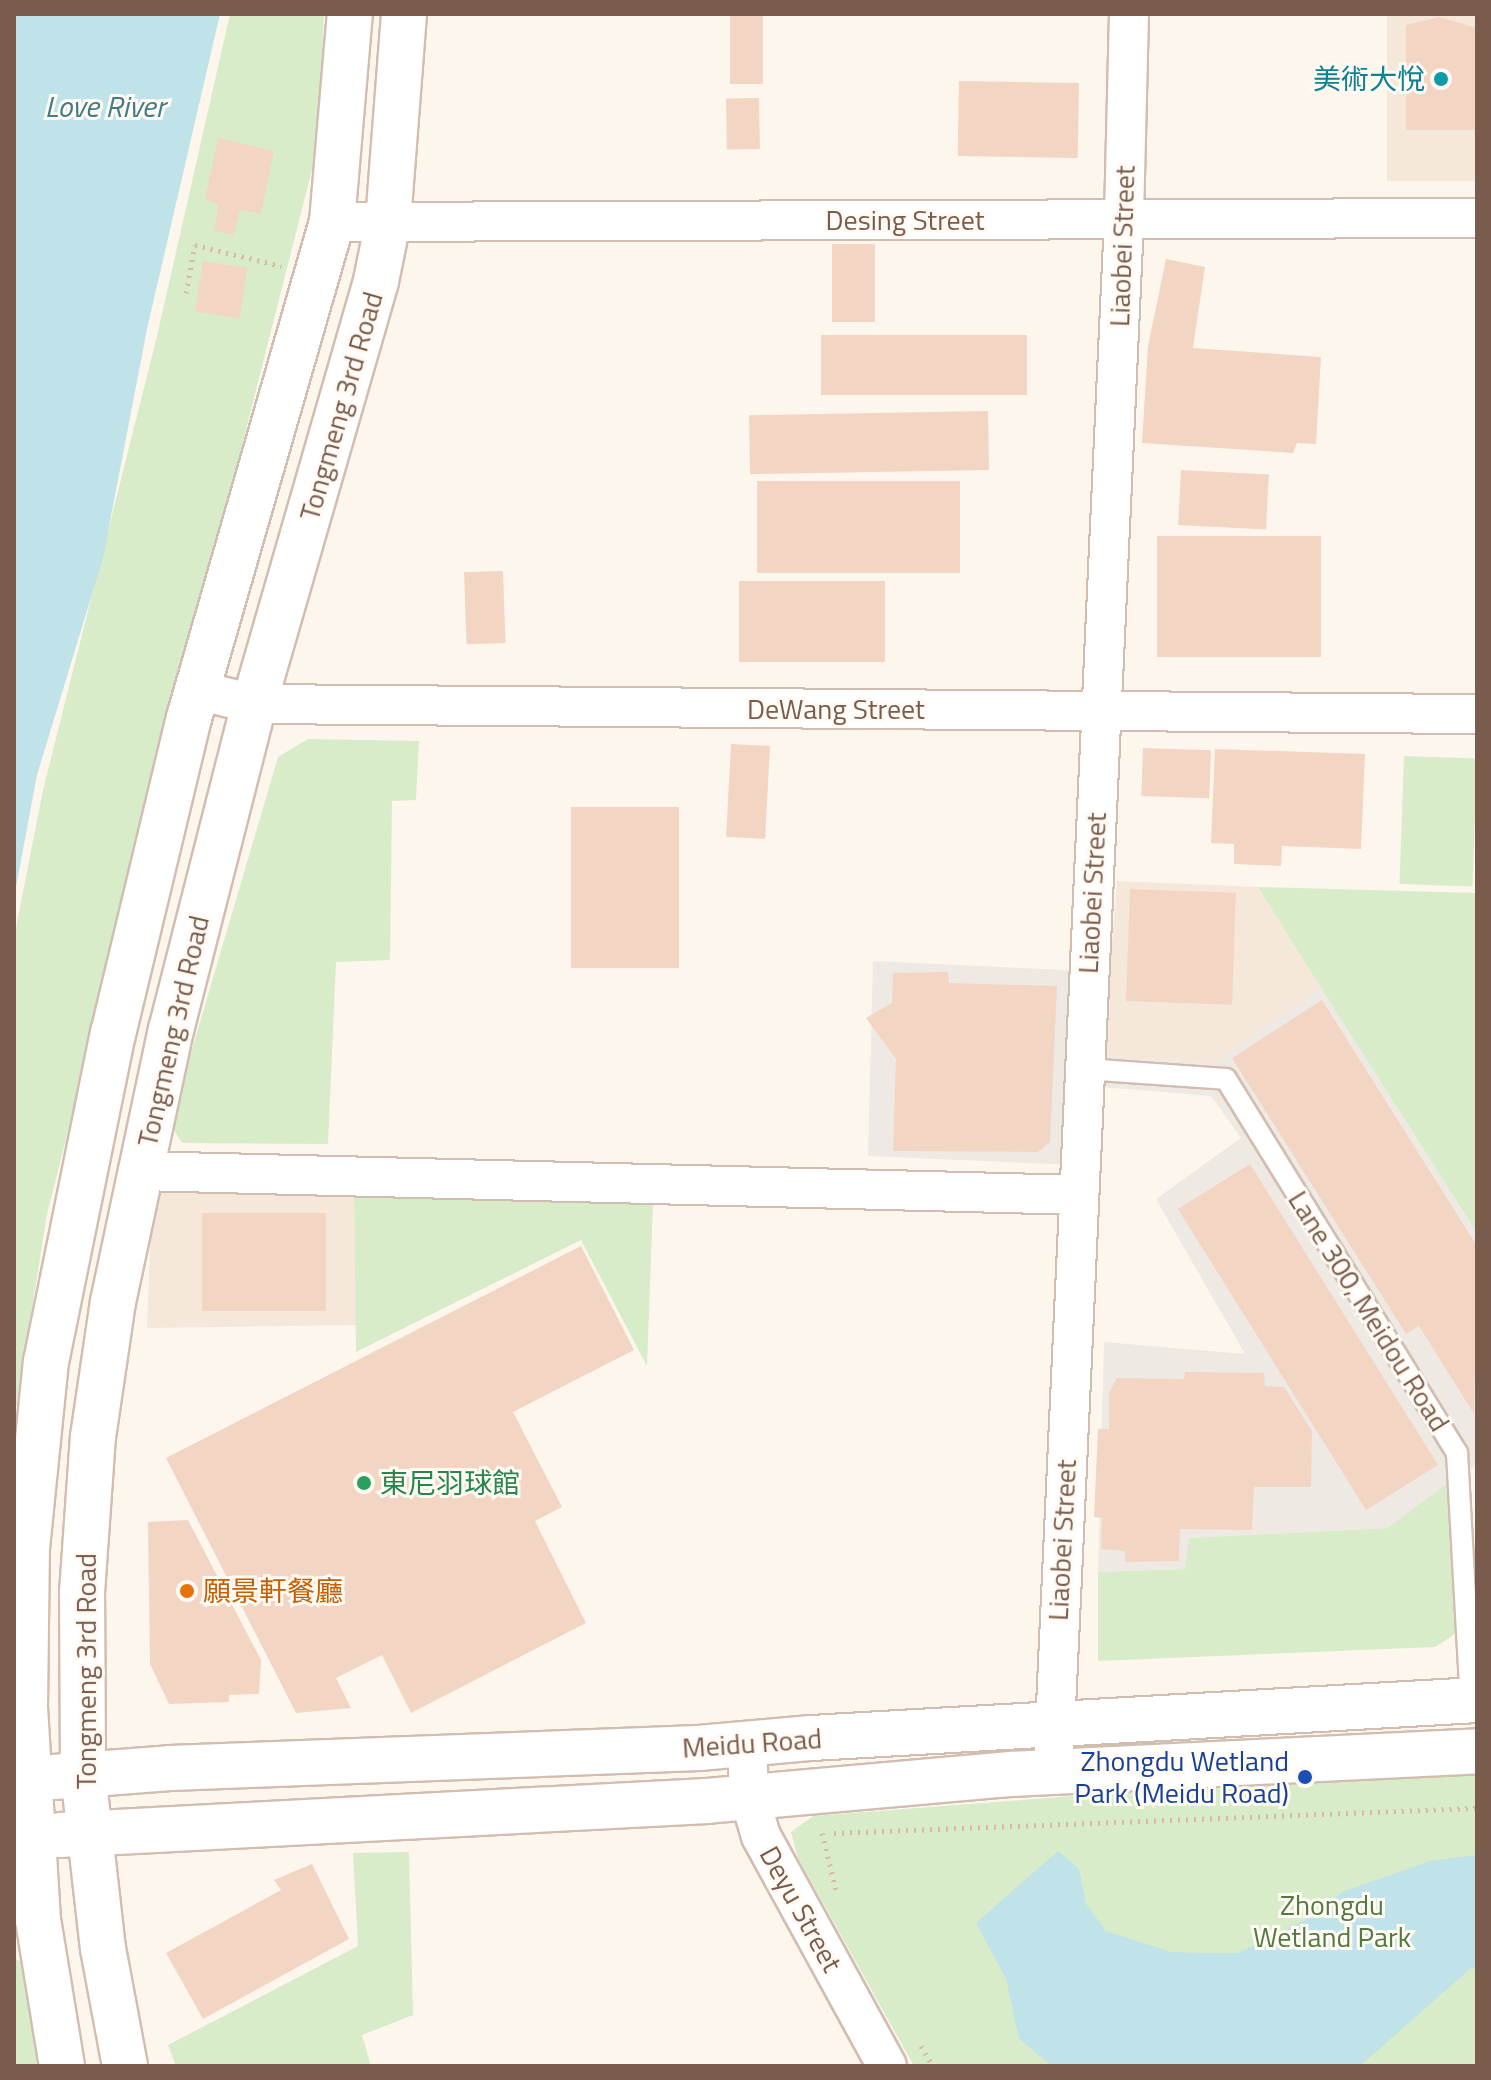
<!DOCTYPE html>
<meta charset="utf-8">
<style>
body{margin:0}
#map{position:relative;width:1491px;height:2080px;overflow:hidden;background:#fdf6ec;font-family:"Titillium Web","Noto Sans TC",sans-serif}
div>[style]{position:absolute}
.residential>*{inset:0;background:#f5e8da;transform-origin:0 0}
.industrial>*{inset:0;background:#efe9e4}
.green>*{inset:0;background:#d8ecc9;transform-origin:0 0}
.water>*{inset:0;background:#bfe3e8}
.building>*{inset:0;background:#f3d5c3;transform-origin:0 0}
.path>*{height:5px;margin-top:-2.5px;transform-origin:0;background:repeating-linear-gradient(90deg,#d9b8a5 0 2px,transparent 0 8px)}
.roads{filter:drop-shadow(2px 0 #d1beb0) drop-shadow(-2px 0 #d1beb0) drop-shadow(0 2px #d1beb0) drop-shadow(0 -2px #d1beb0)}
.service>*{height:20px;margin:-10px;padding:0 10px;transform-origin:10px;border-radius:10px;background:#fff}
.minor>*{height:38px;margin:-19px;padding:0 19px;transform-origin:19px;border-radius:19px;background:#fff}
.tertiary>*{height:44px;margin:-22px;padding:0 22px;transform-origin:22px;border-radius:22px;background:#fff}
.dots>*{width:22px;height:22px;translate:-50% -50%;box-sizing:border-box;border:4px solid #fffaf3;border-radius:50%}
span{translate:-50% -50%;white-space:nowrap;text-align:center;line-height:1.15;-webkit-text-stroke:6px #fffaf3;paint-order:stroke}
.culture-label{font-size:28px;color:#0d838f}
.right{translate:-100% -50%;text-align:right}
.street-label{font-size:28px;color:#7a5c4d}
.leisure-label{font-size:28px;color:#27864d}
.left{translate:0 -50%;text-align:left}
.food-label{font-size:28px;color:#c56008}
.transit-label{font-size:28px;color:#164399}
.park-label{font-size:28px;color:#537a41}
.water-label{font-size:30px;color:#437c86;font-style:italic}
.frame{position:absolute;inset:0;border:16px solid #7a5c4d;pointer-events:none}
</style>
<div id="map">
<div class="residential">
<div style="left:1387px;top:14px;width:90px;height:167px"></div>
<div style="clip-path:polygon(1117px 881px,1258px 887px,1321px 988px,1212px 1065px,1103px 1055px)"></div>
<div style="clip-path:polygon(164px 1185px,354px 1193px,356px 1325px,147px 1328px,152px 1197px)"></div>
</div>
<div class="industrial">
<div style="clip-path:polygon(873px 961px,1109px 972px,1104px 1055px,1211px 1065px,1321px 988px,1477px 1233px,1477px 1465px,1387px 1528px,1190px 1538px,1186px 1569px,1098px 1572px,1104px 1342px,1245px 1354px,1156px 1199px,1241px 1138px,1211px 1096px,1101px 1087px,1098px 1166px,868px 1156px)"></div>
</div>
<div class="green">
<div style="clip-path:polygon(230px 14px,324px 14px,319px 142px,47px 1214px,14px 1422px,14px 938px,43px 790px,157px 336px)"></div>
<div style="clip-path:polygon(308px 739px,419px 741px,416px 800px,392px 801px,390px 960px,336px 962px,328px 1144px,182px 1143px,170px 1124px,278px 757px)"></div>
<div style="left:1404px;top:756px;width:73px;height:128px;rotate:2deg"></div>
<div style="clip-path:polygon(1258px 887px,1477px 893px,1477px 1233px,1321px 988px)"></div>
<div style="clip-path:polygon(354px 1193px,653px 1204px,647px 1366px,581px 1240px,356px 1352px)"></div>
<div style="clip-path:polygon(1448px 1483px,1458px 1632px,1435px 1647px,1098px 1661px,1098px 1572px,1185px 1569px,1189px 1538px,1387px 1528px)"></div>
<div style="clip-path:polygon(1477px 1765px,1477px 2066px,914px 2066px,798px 1858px,791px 1832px,813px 1816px)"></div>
<div style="clip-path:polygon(409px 1852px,413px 2015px,362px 2035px,371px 2066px,176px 2066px,168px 2045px,358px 1946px,353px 1853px)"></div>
<div style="clip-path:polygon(14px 1958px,22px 1962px,44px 2066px,14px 2066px)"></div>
</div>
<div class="water">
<div style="clip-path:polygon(14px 14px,220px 14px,147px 329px,103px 558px,37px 775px,14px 898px)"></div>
<div style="clip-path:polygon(1058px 1851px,1079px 1869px,1086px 1904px,1106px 1931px,1171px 1952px,1205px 1953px,1238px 1953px,1320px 1913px,1342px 1892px,1430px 1861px,1477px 1855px,1477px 1968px,1470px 1969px,1360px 2066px,1052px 2066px,1019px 2039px,1006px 1979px,976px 1923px)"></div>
</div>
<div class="building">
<div style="left:730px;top:14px;width:33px;height:70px"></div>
<div style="clip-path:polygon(1439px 17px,1477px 28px,1477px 130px,1406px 130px,1406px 25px)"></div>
<div style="left:959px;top:81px;width:120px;height:75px;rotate:1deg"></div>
<div style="left:759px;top:98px;width:51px;height:33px;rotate:89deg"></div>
<div style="clip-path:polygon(218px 138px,274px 151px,261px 214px,240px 210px,234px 235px,215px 231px,218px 204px,205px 199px)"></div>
<div style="left:832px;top:244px;width:43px;height:78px"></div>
<div style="clip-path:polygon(1166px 259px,1205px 267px,1193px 348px,1321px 357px,1316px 444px,1297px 443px,1293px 453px,1142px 443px,1148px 346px)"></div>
<div style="left:203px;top:261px;width:45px;height:51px;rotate:9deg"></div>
<div style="left:821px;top:335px;width:206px;height:60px"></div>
<div style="left:988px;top:411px;width:59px;height:239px;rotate:89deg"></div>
<div style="left:1181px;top:470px;width:88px;height:55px;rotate:3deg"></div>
<div style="left:757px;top:481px;width:203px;height:92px"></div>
<div style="left:1321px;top:536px;width:121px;height:164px;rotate:90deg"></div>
<div style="left:503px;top:571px;width:72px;height:39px;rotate:88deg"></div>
<div style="left:739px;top:581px;width:146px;height:81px"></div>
<div style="left:731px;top:744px;width:39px;height:93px;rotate:3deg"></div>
<div style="left:1143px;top:748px;width:68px;height:48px;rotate:2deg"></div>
<div style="clip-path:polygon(1215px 749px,1365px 754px,1361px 849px,1282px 846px,1281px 866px,1234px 864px,1234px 844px,1211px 843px)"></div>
<div style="left:571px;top:807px;width:108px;height:161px"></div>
<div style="left:1130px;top:889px;width:106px;height:112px;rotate:2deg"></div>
<div style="clip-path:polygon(948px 972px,949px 983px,1057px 986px,1050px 1142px,1038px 1152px,893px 1151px,896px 1059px,866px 1018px,892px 1003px,893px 973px)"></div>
<div style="clip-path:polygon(1322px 1000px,1477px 1246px,1474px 1414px,1419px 1326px,1406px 1334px,1232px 1058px)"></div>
<div style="left:1250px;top:1164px;width:355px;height:85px;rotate:58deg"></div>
<div style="left:202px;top:1213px;width:124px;height:98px"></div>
<div style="clip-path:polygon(581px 1246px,634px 1350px,513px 1412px,562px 1507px,535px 1521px,586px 1623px,411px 1713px,382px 1655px,336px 1678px,351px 1708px,296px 1713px,166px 1458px)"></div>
<div style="clip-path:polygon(1185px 1372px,1264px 1373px,1265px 1386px,1284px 1387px,1312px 1431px,1311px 1487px,1254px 1487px,1252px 1530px,1180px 1529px,1179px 1561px,1125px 1562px,1125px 1551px,1101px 1549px,1102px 1518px,1094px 1517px,1098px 1429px,1109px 1429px,1109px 1393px,1117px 1378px,1184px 1379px)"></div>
<div style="clip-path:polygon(188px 1520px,261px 1660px,259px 1694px,229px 1695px,229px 1702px,169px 1704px,150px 1664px,148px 1522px)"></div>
<div style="clip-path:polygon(312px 1864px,349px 1939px,203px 2019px,166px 1953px,281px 1890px,274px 1880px)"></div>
</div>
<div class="path">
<div style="left:186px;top:293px;width:49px;rotate:-79.4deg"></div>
<div style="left:195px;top:245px;width:89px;rotate:13.7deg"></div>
<div style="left:822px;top:1833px;width:63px;rotate:76.2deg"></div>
<div style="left:834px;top:1833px;width:643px;rotate:-2.23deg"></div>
<div style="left:921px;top:2046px;width:23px;rotate:59deg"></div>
</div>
<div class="roads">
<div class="service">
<div style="left:1084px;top:1069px;width:142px;rotate:4deg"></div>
<div style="left:1226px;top:1079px;width:440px;rotate:58.3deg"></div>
<div style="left:1457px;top:1453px;width:248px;rotate:86.8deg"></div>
</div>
<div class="minor">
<div style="left:332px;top:222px;width:1145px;rotate:-0.2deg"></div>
<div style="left:197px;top:690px;width:59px;rotate:13.8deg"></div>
<div style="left:254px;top:704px;width:1223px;rotate:0.47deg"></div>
<div style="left:140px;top:1171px;width:939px;rotate:1.46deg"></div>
<div style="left:747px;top:1743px;width:53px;rotate:87.8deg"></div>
<div style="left:749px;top:1796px;width:42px;rotate:73.3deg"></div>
<div style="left:761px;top:1836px;width:262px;rotate:61.3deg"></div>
<div style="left:1053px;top:1772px;width:1556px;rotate:-87.38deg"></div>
<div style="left:1124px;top:218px;width:204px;rotate:-88.6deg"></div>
</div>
<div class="tertiary">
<div style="left:54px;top:1777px;width:116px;rotate:-4.4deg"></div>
<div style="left:170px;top:1768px;width:529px;rotate:-2.17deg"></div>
<div style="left:699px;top:1748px;width:113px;rotate:-5.1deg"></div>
<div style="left:812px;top:1738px;width:666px;rotate:-3.27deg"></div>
<div style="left:60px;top:1835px;width:648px;rotate:-3.01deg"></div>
<div style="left:707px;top:1801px;width:306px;rotate:-5.1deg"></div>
<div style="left:1012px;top:1774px;width:466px;rotate:-2.8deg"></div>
<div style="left:62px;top:2066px;width:148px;rotate:-99.3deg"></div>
<div style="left:38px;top:1920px;width:214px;rotate:-93.5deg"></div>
<div style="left:25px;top:1706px;width:158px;rotate:-89.3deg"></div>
<div style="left:27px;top:1548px;width:187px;rotate:-84.2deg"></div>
<div style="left:46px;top:1362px;width:335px;rotate:-78.5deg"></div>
<div style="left:113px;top:1034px;width:325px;rotate:-76.5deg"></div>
<div style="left:189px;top:718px;width:516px;rotate:-73.92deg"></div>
<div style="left:332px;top:222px;width:209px;rotate:-85.1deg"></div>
<div style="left:125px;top:2066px;width:119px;rotate:-100.6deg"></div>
<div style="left:103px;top:1949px;width:177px;rotate:-96.5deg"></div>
<div style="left:83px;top:1773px;width:180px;rotate:-90.3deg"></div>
<div style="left:82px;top:1593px;width:156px;rotate:-86deg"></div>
<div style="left:93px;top:1437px;width:136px;rotate:-81.6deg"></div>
<div style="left:113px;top:1302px;width:278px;rotate:-78deg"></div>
<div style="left:171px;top:1030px;width:336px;rotate:-75.7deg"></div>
<div style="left:254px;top:704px;width:440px;rotate:-73.9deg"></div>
<div style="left:376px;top:281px;width:60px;rotate:-78.5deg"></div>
<div style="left:388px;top:222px;width:209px;rotate:-85.6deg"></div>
</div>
</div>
<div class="dots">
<div style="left:1441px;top:79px;background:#0f9aa8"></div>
<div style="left:364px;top:1483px;background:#2e9e5b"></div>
<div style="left:187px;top:1591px;background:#e8710a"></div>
<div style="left:1305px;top:1777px;background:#1a4fb4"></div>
</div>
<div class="culture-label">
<span class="right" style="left:1425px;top:79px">美術大悅</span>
</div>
<div class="street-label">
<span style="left:905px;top:220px">Desing Street</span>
<span style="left:1122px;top:246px;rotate:-88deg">Liaobei Street</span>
<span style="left:341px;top:406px;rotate:-74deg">Tongmeng 3rd Road</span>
<span style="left:836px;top:709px">DeWang Street</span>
<span style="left:1092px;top:893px;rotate:-87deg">Liaobei Street</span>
<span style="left:173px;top:1031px;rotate:-77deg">Tongmeng 3rd Road</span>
<span style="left:1369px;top:1311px;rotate:58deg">Lane 300, Meidou Road</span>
<span style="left:1062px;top:1540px;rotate:-87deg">Liaobei Street</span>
<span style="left:86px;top:1671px;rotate:-90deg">Tongmeng 3rd Road</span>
<span style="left:752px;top:1743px;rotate:-4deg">Meidu Road</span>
<span style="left:801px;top:1909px;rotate:61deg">Deyu Street</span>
</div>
<div class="leisure-label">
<span class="left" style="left:380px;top:1483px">東尼羽球館</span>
</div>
<div class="food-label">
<span class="left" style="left:203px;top:1591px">願景軒餐廳</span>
</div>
<div class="transit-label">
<span class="right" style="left:1289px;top:1777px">Zhongdu Wetland<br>Park (Meidu Road)</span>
</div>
<div class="park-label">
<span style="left:1332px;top:1921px">Zhongdu<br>Wetland Park</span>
</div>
<div class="water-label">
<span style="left:105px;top:106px">Love River</span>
</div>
<div class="frame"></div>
</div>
